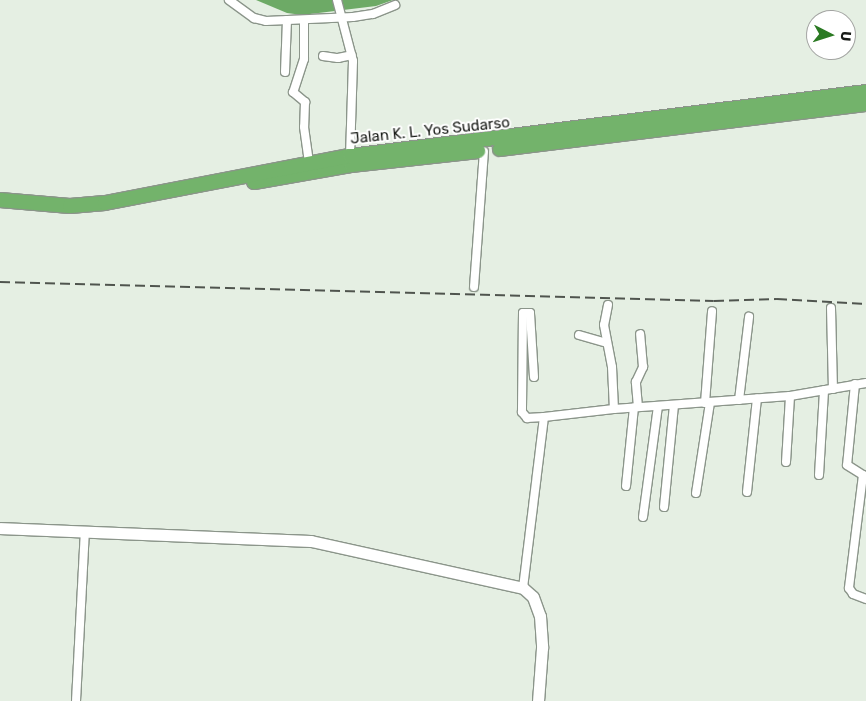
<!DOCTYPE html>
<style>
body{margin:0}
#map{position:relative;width:866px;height:701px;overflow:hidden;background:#e5efe3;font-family:Rubik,sans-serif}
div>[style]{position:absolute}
.water>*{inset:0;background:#6daa66}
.roads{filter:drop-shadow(1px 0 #8b958a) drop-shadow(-1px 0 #8b958a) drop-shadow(0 1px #8b958a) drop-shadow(0 -1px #8b958a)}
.street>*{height:8px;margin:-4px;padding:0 4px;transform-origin:4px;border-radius:4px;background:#fff}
.secondary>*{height:11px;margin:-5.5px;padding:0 5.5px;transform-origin:5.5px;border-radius:5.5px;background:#fff}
.highway>*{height:14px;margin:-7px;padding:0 7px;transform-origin:7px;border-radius:7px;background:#73b36b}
.rail>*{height:2px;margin-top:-1px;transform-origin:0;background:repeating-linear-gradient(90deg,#4f544e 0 10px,transparent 0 15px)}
span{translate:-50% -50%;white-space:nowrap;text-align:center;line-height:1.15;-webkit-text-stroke:4px #fff;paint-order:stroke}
.street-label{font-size:15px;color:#181b17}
.north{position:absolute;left:806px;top:10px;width:50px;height:50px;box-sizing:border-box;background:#fff;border:1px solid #a3a4a2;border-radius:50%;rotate:95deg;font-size:14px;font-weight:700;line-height:20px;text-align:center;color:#181b17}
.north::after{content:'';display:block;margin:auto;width:18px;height:22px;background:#2b7a23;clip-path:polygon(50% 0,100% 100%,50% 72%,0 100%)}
</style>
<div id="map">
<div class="water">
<div style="clip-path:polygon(256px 0,393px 0,376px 6px,302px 15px,287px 13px)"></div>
</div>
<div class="roads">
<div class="street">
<div style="left:229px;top:0;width:31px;rotate:36deg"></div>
<div style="left:254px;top:18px;width:12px;rotate:14deg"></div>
<div style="left:266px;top:21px;width:87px;rotate:-2.6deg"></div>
<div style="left:353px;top:17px;width:20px;rotate:-9deg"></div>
<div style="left:373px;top:14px;width:24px;rotate:-22deg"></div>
<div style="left:337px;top:0;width:63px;rotate:75.3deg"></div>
<div style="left:353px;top:61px;width:97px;rotate:91.8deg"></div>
<div style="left:304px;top:20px;width:39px;rotate:90deg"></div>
<div style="left:304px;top:59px;width:35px;rotate:108deg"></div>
<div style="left:293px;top:92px;width:16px;rotate:40deg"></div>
<div style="left:305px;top:102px;width:25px;rotate:92deg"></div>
<div style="left:304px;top:127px;width:35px;rotate:82deg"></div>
<div style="left:323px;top:56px;width:15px;rotate:8deg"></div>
<div style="left:338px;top:58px;width:14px;rotate:-12deg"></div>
<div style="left:285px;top:72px;width:52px;rotate:-87.8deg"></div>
<div style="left:474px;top:287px;width:136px;rotate:-85.8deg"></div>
<div style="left:608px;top:305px;width:20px;rotate:101deg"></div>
<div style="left:604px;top:325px;width:43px;rotate:79.2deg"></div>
<div style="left:612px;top:367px;width:42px;rotate:87.3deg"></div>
<div style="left:831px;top:308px;width:81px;rotate:88.6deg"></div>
<div style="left:579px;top:335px;width:29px;rotate:16deg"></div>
<div style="left:534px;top:377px;width:64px;rotate:-93.6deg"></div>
<div style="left:530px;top:313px;width:7px;rotate:180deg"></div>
<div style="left:523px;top:313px;width:99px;rotate:90.6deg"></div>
<div style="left:522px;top:412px;width:8px;rotate:50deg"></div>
<div style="left:527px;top:418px;width:17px;rotate:-3deg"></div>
<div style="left:855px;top:384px;width:81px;rotate:95.6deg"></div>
<div style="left:847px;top:465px;width:19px;rotate:32deg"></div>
<div style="left:863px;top:475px;width:114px;rotate:97.1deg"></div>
<div style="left:849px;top:588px;width:7px;rotate:56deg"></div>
<div style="left:853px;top:594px;width:14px;rotate:21deg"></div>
<div style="left:739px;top:400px;width:84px;rotate:-83.1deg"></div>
<div style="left:705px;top:403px;width:92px;rotate:-85.6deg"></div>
<div style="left:638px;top:407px;width:25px;rotate:-95deg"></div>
<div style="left:636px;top:382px;width:17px;rotate:-65deg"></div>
<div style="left:643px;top:367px;width:33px;rotate:-95deg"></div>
<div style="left:786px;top:462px;width:66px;rotate:-86.5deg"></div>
<div style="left:819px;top:475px;width:85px;rotate:-86.6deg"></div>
<div style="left:626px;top:486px;width:79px;rotate:-84.2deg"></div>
<div style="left:747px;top:492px;width:94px;rotate:-83.9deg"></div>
<div style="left:696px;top:493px;width:91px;rotate:-81.2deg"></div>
<div style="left:664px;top:507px;width:102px;rotate:-84.4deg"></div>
<div style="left:643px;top:517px;width:112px;rotate:-82.3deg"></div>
<div style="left:523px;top:588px;width:172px;rotate:-83deg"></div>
<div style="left:544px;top:417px;width:70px;rotate:-6.5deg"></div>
<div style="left:614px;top:409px;width:176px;rotate:-4.2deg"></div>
<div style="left:790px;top:396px;width:77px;rotate:-9.7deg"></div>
<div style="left:76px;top:701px;width:169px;rotate:-87deg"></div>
</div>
<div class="secondary">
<div style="left:0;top:528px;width:311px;rotate:2.4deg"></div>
<div style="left:311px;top:541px;width:217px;rotate:12.5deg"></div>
<div style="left:523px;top:588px;width:13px;rotate:42deg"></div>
<div style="left:533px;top:597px;width:20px;rotate:70deg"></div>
<div style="left:540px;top:616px;width:32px;rotate:86deg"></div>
<div style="left:542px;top:648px;width:53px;rotate:94.3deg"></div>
</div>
<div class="highway">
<div style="left:500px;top:149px;width:369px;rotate:-7deg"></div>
<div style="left:254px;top:182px;width:98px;rotate:-9.9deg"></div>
<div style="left:351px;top:165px;width:128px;rotate:-6.3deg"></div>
<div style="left:0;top:200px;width:70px;rotate:4.9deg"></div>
<div style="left:70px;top:206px;width:35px;rotate:-5deg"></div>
<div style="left:105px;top:203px;width:249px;rotate:-10.9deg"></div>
<div style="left:350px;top:156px;width:520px;rotate:-7.07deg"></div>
</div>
</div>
<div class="rail">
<div style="left:0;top:282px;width:714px;rotate:1.52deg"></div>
<div style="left:714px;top:301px;width:63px;rotate:-1.8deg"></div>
<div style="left:777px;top:299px;width:89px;rotate:3.2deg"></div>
</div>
<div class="street-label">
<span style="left:430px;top:131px;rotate:-6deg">Jalan K. L. Yos Sudarso</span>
</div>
<div class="north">U</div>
</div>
